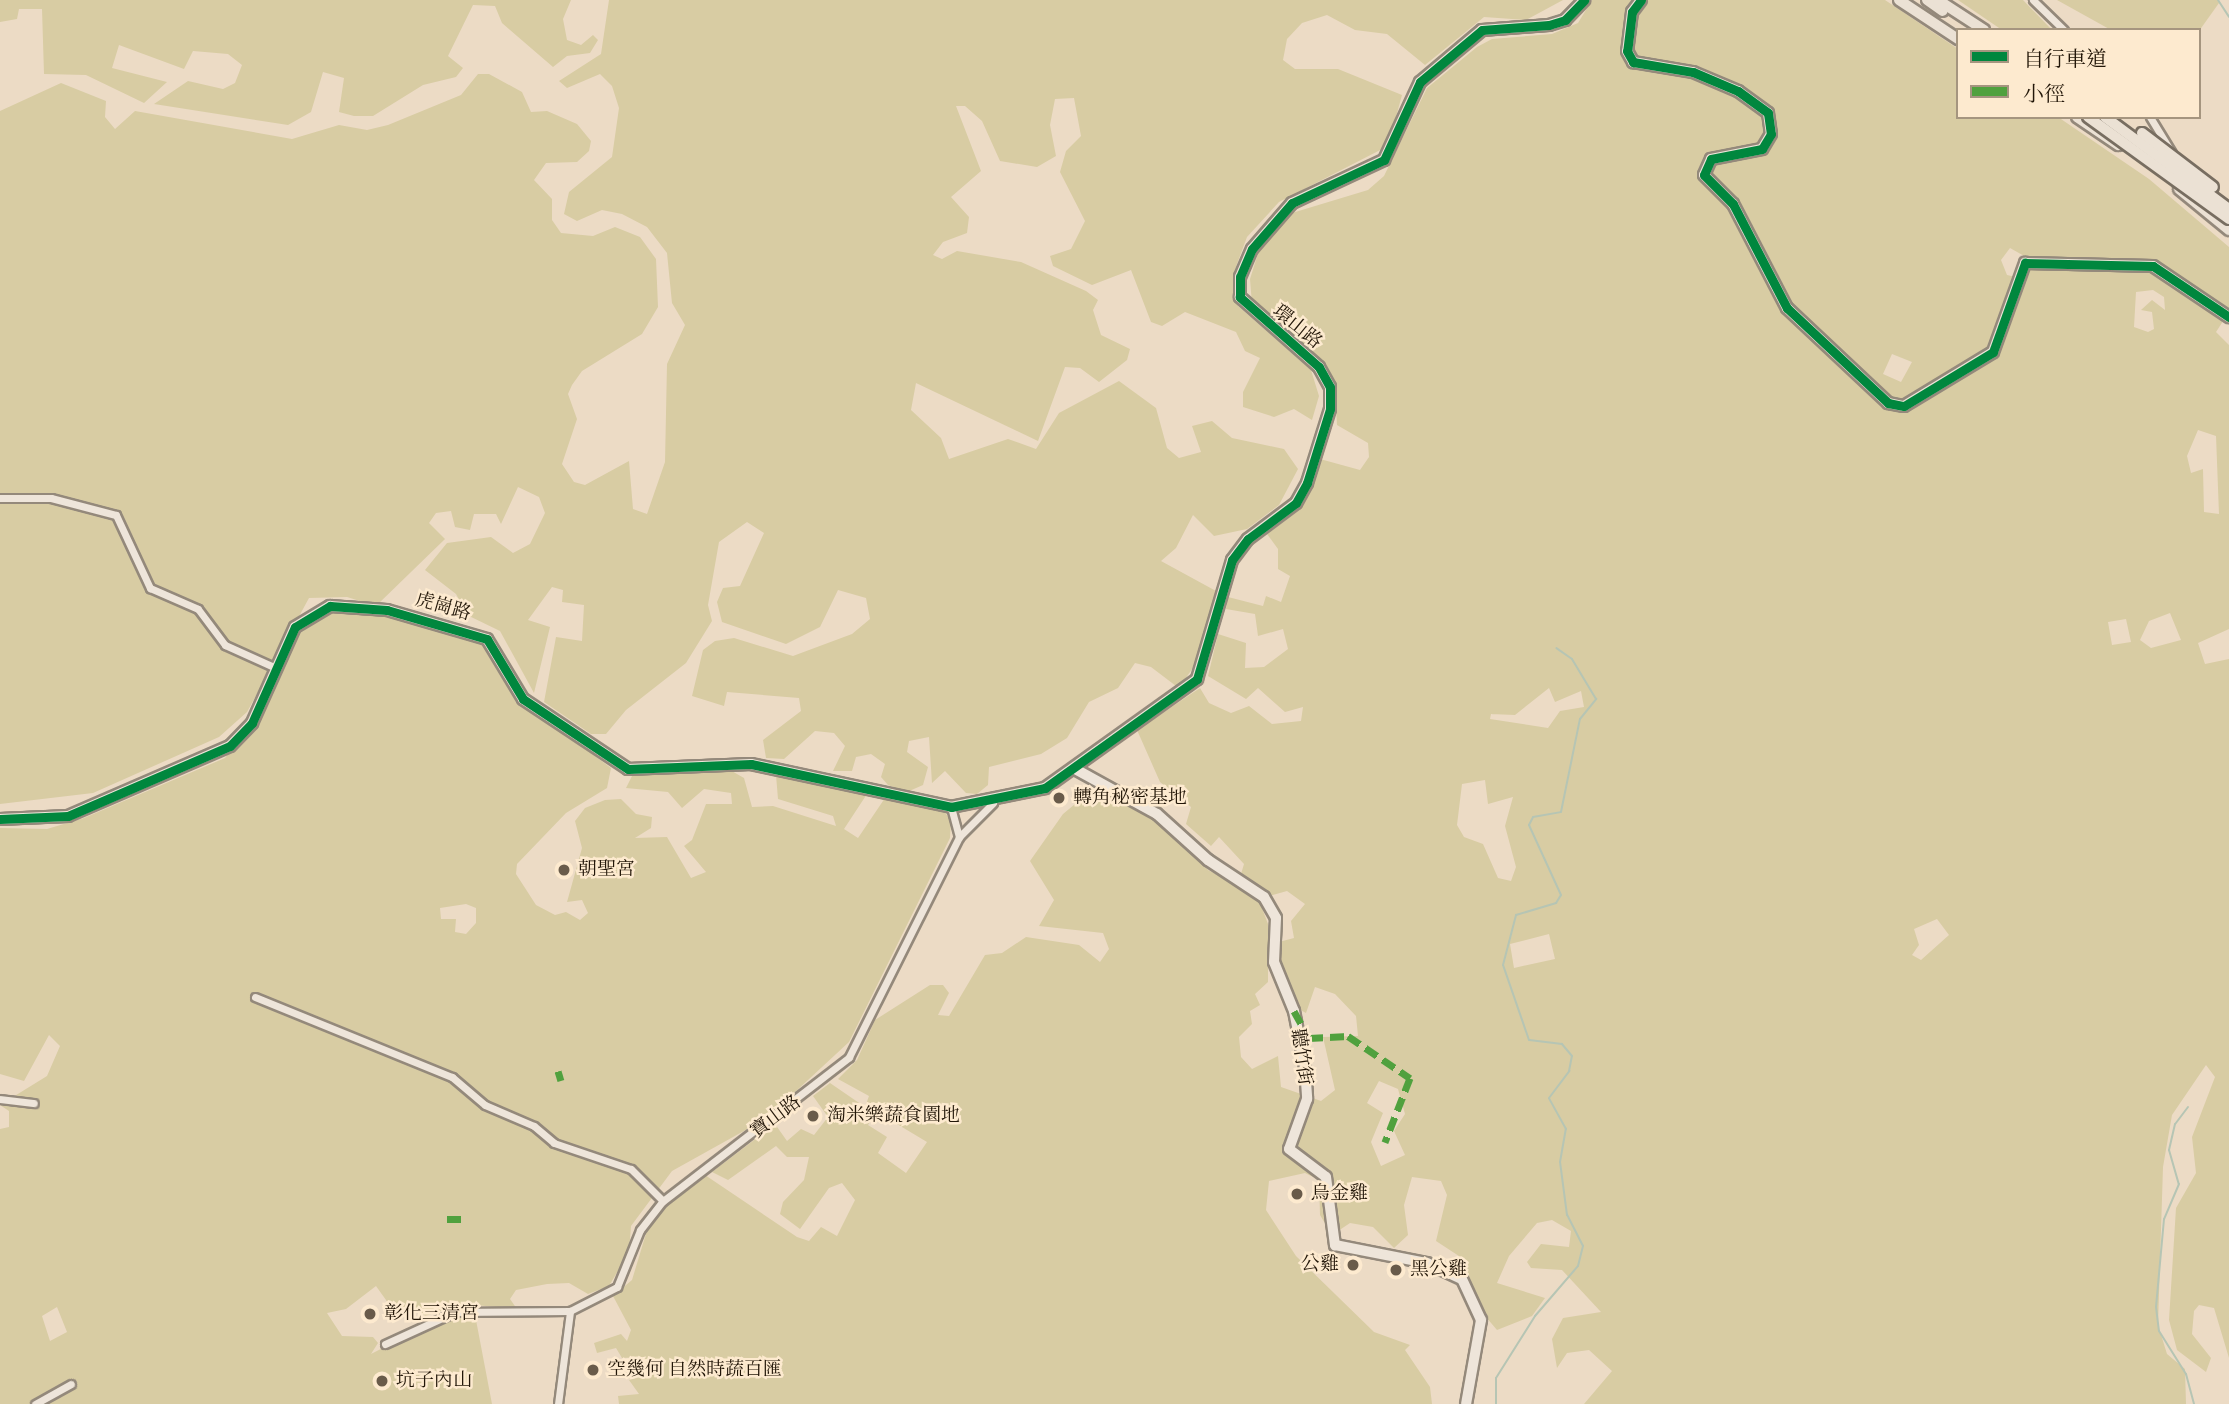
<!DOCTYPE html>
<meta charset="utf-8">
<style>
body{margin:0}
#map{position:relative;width:2229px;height:1404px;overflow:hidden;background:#ecdbc5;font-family:"IM FELL French Canon","Noto Serif TC",serif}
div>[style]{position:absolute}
.green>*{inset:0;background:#d8cca3}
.stream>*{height:2px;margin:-1px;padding:0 1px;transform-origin:1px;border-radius:1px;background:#b6c5b4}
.roads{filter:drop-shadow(2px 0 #94897b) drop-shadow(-2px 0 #94897b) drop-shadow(0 2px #94897b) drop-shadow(0 -2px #94897b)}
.street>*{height:7px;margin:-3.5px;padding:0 3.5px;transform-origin:3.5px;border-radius:3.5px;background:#eee5da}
.secondary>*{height:10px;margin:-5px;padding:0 5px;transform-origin:5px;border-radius:5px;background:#eee5da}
.primary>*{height:10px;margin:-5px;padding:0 5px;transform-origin:5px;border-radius:5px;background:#ebe1d4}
.bridges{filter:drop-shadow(2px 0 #786e61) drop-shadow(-2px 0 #786e61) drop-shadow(0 2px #786e61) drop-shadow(0 -2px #786e61)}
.primary-bridge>*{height:10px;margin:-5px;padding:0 5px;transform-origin:5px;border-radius:5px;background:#ebe1d4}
.quiet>*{height:7px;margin-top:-3.5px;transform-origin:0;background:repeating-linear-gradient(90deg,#50a13e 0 14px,transparent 0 21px)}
.cycleway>*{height:9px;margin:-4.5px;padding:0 4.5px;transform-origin:4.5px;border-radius:4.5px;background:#00873e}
.dots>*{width:19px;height:19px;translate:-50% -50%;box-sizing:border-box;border:4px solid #fdeacf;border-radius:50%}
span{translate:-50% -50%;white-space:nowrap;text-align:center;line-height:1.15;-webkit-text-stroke:5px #fdeacf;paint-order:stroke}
.street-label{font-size:19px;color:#221608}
.poi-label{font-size:19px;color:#221608}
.left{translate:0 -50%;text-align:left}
.right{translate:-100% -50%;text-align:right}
.legend{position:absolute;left:1956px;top:28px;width:245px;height:91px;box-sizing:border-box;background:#fdeacf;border:2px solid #a5957f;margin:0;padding:9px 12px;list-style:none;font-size:21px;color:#221608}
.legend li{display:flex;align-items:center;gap:14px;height:35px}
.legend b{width:35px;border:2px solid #a5957f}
</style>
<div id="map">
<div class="green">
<div style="clip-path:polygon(0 0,571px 0,563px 19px,567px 40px,581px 45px,593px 35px,598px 40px,590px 53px,567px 56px,553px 67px,502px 23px,495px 6px,473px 5px,448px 56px,463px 68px,456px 77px,423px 85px,373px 116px,354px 116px,339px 112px,344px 78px,323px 72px,311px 112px,288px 125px,154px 104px,188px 81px,223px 89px,235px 83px,242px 65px,228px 54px,193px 51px,184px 69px,119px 45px,112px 68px,167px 82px,144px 103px,86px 75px,44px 74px,42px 9px,19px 9px,17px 19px,0 22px)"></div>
<div style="clip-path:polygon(609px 0,1563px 0,1526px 20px,1484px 17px,1425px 65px,1387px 34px,1355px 30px,1327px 15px,1302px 23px,1287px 39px,1283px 60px,1295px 69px,1338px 69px,1402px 95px,1388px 146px,1279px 202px,1247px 237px,1234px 272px,1238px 306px,1311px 370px,1319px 396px,1312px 420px,1294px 409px,1274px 417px,1243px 407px,1243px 392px,1260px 358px,1245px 351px,1236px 332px,1185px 312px,1162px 326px,1151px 322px,1131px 270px,1092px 285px,1053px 266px,1050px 256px,1071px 249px,1085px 221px,1060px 172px,1066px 151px,1081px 136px,1074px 98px,1055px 99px,1050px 125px,1056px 156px,1037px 167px,1000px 161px,982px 121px,965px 106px,956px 106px,981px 171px,951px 197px,969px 217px,967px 233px,943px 242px,933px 255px,942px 259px,957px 251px,1021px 262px,1086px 291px,1098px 300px,1093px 310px,1101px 335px,1130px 349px,1127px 360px,1099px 382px,1080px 368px,1065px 367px,1038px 441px,916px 383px,911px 410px,941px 438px,949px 459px,1008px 439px,1036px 449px,1059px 413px,1119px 381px,1156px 408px,1167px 448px,1179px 458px,1201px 452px,1192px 426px,1212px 421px,1232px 438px,1284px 449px,1298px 469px,1279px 505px,1247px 529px,1214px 536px,1193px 515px,1176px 548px,1161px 561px,1216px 591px,1202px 655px,1183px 682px,1176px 686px,1151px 667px,1135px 663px,1118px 688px,1089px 702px,1067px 738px,1041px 754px,989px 767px,988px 785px,977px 794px,966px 793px,945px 771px,932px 783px,929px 737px,909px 741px,907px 752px,928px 767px,923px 785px,907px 792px,888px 785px,881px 777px,885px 764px,871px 754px,856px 757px,852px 771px,833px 771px,845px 746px,834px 733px,815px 731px,784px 759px,766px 758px,763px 740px,801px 711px,799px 698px,727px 692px,724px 706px,692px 696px,703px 650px,715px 641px,734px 638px,793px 656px,852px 634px,870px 619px,866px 598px,838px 590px,820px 627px,786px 644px,722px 622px,717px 602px,723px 588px,740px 586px,764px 533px,747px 522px,719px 542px,708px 605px,712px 621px,686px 663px,626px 710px,606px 734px,591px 734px,544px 702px,556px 637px,582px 641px,584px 605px,562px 602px,563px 590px,552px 587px,528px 620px,550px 627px,534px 693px,500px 631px,467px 615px,456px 594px,425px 570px,447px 543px,491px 537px,513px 553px,530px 544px,545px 513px,539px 497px,518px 487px,501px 524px,496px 514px,474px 514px,470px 530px,455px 527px,451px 511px,436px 513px,429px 523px,445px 539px,376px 606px,347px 597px,309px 598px,247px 712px,219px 737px,93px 793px,0 804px,0 111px,61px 83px,106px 101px,105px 117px,115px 129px,135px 111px,292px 139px,339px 125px,367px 130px,388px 125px,461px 95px,478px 74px,489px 74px,522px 92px,531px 112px,547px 111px,577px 124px,591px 141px,589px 151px,577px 162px,546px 163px,534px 180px,552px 199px,552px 220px,561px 233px,593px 236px,615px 227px,640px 237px,656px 259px,658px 307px,642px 334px,582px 371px,572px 385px,568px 394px,577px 419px,562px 464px,574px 482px,585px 485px,629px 461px,633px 509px,647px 514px,665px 462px,667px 364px,685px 325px,672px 303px,667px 253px,647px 227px,622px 214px,602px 210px,577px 221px,564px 214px,569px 192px,612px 157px,619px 108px,612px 86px,600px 74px,567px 88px,559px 81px,601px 54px)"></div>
<div style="clip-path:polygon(evenodd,1592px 0,1885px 0,1958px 49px,1958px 117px,2058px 117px,2149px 179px,2229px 247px,2229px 312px,2216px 332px,2229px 345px,2229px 629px,2198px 643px,2205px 664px,2229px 659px,2229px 1358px,2214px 1308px,2199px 1305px,2194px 1311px,2192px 1334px,2211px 1358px,2206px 1372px,2177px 1350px,2169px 1320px,2176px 1208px,2196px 1173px,2192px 1137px,2215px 1077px,2206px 1065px,2172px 1115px,2163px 1167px,2158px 1325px,2167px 1354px,2185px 1369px,2186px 1404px,1584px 1404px,1612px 1371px,1589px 1350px,1567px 1353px,1557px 1368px,1552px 1339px,1563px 1318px,1601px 1312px,1562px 1270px,1531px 1268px,1527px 1262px,1541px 1244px,1569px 1247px,1571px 1231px,1552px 1220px,1537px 1223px,1509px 1256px,1497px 1283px,1545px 1298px,1532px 1316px,1497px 1330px,1469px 1297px,1462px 1258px,1436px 1241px,1447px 1195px,1441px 1181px,1412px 1177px,1404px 1205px,1408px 1235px,1394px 1248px,1373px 1227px,1350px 1223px,1332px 1235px,1320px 1215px,1319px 1180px,1305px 1173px,1269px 1181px,1266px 1210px,1296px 1256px,1374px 1332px,1410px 1345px,1405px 1350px,1430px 1387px,1432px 1404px,619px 1404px,618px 1396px,639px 1394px,629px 1380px,649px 1375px,641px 1357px,622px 1358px,616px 1348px,597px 1353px,594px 1343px,621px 1334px,627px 1341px,631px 1330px,613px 1296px,632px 1280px,651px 1217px,705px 1175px,797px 1237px,809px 1241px,821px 1227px,837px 1236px,855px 1200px,842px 1183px,829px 1188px,800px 1229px,780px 1214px,783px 1202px,804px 1180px,809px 1157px,787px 1157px,776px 1146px,728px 1180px,712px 1172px,775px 1124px,787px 1141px,801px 1129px,814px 1135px,828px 1117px,813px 1096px,830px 1083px,865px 1107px,869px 1096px,838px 1079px,857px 1060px,875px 1020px,930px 985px,943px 985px,949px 993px,938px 1015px,949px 1016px,985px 955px,1002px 953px,1026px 937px,1079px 945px,1100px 962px,1109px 949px,1103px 933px,1039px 926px,1054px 900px,1030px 861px,1063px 814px,1104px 780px,1162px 807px,1159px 820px,1179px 833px,1208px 870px,1257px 895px,1268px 924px,1268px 982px,1255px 994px,1260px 1005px,1250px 1011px,1252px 1024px,1239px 1037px,1241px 1057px,1252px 1069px,1278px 1056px,1281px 1087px,1321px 1101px,1335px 1090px,1323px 1037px,1358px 1036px,1356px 1016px,1335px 994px,1315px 987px,1306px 1013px,1293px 1006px,1282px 978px,1279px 942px,1294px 938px,1291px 921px,1305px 904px,1287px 891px,1269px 896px,1241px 874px,1244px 864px,1219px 837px,1211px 846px,1186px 824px,1191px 807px,1160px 782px,1137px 730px,1200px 688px,1209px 703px,1231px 713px,1249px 706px,1272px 724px,1301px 721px,1303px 707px,1285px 712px,1258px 688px,1246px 699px,1208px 676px,1218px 634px,1246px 643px,1245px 668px,1264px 667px,1288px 649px,1283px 629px,1258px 636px,1255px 614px,1226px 609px,1228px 597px,1263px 606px,1266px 596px,1281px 602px,1290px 576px,1278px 569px,1278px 549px,1267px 534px,1295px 513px,1320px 459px,1360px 470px,1369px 457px,1368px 443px,1337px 425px,1335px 388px,1319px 358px,1252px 304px,1250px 279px,1260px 247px,1292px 213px,1368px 190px,1384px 176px,1427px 88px,1477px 47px,1492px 39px,1552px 34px,1578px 23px,1592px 0,2010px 248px,2026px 257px,2016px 277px,2007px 275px,2001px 260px,2010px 248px,1592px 0,2153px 290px,2164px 297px,2165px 310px,2152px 300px,2141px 310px,2152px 312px,2154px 329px,2148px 332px,2134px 327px,2136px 292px,2153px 290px,1592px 0,1892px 354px,1912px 362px,1901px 382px,1883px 374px,1892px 354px,1592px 0,2198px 430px,2216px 436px,2219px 514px,2204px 512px,2203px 469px,2191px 473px,2187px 456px,2198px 430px,1592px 0,2170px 613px,2181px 640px,2151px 648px,2140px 640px,2149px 621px,2170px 613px,1592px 0,2126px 619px,2131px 642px,2112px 645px,2108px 622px,2126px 619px,1592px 0,1549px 688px,1555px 702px,1581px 691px,1584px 707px,1560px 711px,1548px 728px,1490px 719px,1491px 714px,1515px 715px,1549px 688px,1592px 0,1485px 780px,1488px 804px,1513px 797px,1505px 826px,1516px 867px,1511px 881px,1498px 878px,1483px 844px,1464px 837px,1457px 825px,1462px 784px,1485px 780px,1592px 0,1937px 919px,1949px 935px,1921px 960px,1912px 955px,1919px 945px,1914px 929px,1937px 919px,1592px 0,1549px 934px,1555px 959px,1514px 968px,1510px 944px,1549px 934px,1592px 0,1379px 1081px,1398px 1089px,1405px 1114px,1394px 1131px,1405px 1155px,1381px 1166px,1371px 1142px,1383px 1113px,1367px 1103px,1379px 1081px,1592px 0,877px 1112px,927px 1142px,906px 1173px,878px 1153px,887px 1137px,868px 1125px,877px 1112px)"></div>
<div style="clip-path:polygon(1958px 0,2023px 0,2052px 30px,2002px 30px)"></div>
<div style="clip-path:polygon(2057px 0,2218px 0,2219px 3px,2199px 31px,2111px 30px)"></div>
<div style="clip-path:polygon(evenodd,331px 608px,469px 631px,491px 647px,501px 677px,518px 699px,611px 768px,607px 788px,566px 813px,517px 864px,516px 874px,536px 905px,555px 915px,566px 912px,580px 920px,588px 913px,582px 900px,567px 902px,582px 848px,575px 821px,585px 808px,605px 800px,621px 799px,636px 814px,652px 817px,651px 828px,635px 838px,667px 837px,691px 878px,706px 872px,684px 846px,692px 840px,706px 804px,732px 804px,731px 793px,704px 789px,682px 808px,668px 792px,626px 788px,633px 774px,730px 770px,744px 778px,752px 807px,773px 806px,836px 826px,833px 816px,778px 799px,776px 775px,788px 774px,867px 794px,844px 829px,858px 838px,885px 798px,942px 809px,951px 820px,950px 838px,849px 1042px,767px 1118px,672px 1171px,631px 1226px,629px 1252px,609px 1286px,588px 1294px,569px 1283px,547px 1284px,516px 1290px,510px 1299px,517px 1309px,464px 1304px,425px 1316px,417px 1308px,391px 1307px,376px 1286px,346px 1309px,327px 1313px,342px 1336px,373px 1337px,378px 1343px,371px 1354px,445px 1316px,469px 1315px,476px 1320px,492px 1404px,0 1404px,0 1129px,9px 1127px,9px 1111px,0 1105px,47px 1076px,60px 1046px,49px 1035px,24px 1081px,0 1074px,0 828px,47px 829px,84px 818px,225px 758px,267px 707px,299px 629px,331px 608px,466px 904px,476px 908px,476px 923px,466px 934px,455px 932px,456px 919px,441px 919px,440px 908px,466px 904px,331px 608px,57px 1307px,67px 1332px,50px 1341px,42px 1316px,57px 1307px)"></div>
</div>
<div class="stream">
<div style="left:2218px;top:0;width:20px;rotate:57deg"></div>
<div style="left:2188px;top:1107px;width:21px;rotate:127deg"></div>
<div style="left:2175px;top:1124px;width:27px;rotate:103deg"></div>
<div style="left:2169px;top:1150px;width:35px;rotate:74deg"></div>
<div style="left:2179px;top:1184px;width:38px;rotate:113deg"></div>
<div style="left:2164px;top:1219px;width:88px;rotate:95.2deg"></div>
<div style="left:2156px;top:1307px;width:24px;rotate:83deg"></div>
<div style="left:2159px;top:1331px;width:51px;rotate:57.9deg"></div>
<div style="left:2186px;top:1374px;width:31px;rotate:75deg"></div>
<div style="left:1496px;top:1404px;width:26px;rotate:-90deg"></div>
<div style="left:1496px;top:1378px;width:73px;rotate:-57.8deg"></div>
<div style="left:1535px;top:1316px;width:66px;rotate:-49.3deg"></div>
<div style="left:1578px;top:1266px;width:21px;rotate:-76deg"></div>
<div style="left:1583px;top:1246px;width:35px;rotate:-117deg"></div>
<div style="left:1567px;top:1215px;width:53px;rotate:-97.5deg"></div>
<div style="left:1560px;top:1162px;width:34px;rotate:-80deg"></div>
<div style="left:1566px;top:1129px;width:35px;rotate:-119deg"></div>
<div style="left:1549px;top:1098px;width:34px;rotate:-53deg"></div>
<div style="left:1569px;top:1071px;width:15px;rotate:-79deg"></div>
<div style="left:1572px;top:1056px;width:16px;rotate:-130deg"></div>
<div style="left:1562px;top:1044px;width:33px;rotate:-173deg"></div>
<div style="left:1529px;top:1040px;width:79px;rotate:-109.1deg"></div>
<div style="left:1503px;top:965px;width:52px;rotate:-75.4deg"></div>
<div style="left:1516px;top:915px;width:42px;rotate:-16.7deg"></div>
<div style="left:1556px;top:903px;width:9px;rotate:-58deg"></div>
<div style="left:1561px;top:895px;width:77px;rotate:-114.6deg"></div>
<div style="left:1529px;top:825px;width:9px;rotate:-63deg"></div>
<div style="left:1533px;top:817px;width:28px;rotate:-10deg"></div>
<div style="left:1561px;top:812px;width:95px;rotate:-78.5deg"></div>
<div style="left:1580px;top:719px;width:26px;rotate:-51deg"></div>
<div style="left:1596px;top:699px;width:47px;rotate:-121deg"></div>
<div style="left:1572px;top:659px;width:19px;rotate:-145deg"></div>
</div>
<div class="roads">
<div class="street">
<div style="left:2033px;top:0;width:43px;rotate:44.1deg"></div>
<div style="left:2150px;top:117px;width:42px;rotate:58.6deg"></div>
<div style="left:0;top:498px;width:51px"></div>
<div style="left:51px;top:498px;width:67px;rotate:14.7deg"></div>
<div style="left:116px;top:515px;width:81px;rotate:65deg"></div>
<div style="left:150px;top:588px;width:52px;rotate:23.6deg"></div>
<div style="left:198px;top:609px;width:45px;rotate:53.1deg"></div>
<div style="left:225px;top:645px;width:56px;rotate:24.3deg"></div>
<div style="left:951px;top:807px;width:31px;rotate:75deg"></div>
<div style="left:255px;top:997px;width:213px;rotate:22.1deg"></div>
<div style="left:452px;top:1077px;width:43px;rotate:40.3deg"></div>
<div style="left:485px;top:1105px;width:53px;rotate:23.2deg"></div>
<div style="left:534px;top:1126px;width:26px;rotate:40deg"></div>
<div style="left:554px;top:1143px;width:81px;rotate:18.7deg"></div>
<div style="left:631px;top:1169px;width:45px;rotate:45deg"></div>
<div style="left:0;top:1099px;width:34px;rotate:7deg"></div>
<div style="left:385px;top:1344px;width:77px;rotate:-24.6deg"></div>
<div style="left:455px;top:1312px;width:115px;rotate:-0.5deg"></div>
<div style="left:35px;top:1404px;width:41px;rotate:-29.1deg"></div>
<div style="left:558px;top:1404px;width:94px;rotate:-82.6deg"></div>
<div style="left:570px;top:1311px;width:53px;rotate:-27.1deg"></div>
<div style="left:617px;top:1287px;width:61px;rotate:-68deg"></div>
<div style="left:640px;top:1230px;width:37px;rotate:-52deg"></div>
<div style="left:663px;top:1201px;width:235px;rotate:-37.7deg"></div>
<div style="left:849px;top:1057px;width:246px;rotate:-63.4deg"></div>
<div style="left:959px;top:837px;width:48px;rotate:-45deg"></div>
</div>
<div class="secondary">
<div style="left:1641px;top:0;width:15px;rotate:127deg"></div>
<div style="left:1632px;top:12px;width:39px;rotate:97deg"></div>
<div style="left:1627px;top:51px;width:13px;rotate:61deg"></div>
<div style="left:1633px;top:62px;width:61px;rotate:9.5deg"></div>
<div style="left:1693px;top:72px;width:49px;rotate:22.9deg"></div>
<div style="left:1738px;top:91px;width:37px;rotate:36deg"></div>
<div style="left:1768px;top:113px;width:21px;rotate:82deg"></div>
<div style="left:1771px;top:134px;width:17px;rotate:121deg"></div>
<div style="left:1762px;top:149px;width:52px;rotate:168.9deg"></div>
<div style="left:1711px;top:159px;width:17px;rotate:114deg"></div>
<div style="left:1704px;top:175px;width:41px;rotate:45deg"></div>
<div style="left:1733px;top:204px;width:117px;rotate:62.6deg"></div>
<div style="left:1787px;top:308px;width:139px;rotate:43.2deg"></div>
<div style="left:1888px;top:403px;width:16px;rotate:11deg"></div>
<div style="left:1904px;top:406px;width:104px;rotate:-31.2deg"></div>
<div style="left:1993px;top:352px;width:95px;rotate:-70.2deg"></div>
<div style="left:2025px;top:263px;width:128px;rotate:1.3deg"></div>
<div style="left:2153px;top:266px;width:92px;rotate:33.9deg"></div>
<div style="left:1077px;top:770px;width:91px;rotate:28.8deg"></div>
<div style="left:1157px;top:814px;width:69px;rotate:42deg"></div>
<div style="left:1208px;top:860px;width:67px;rotate:33.5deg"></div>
<div style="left:1264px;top:897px;width:24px;rotate:60deg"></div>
<div style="left:1276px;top:918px;width:44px;rotate:92.6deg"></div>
<div style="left:1274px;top:962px;width:53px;rotate:67.8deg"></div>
<div style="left:1294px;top:1011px;width:57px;rotate:78.9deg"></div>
<div style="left:1305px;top:1067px;width:32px;rotate:86deg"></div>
<div style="left:1307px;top:1099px;width:53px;rotate:109.8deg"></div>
<div style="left:1289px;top:1149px;width:46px;rotate:37.1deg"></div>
<div style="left:1326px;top:1177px;width:69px;rotate:82.5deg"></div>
<div style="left:1335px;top:1245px;width:94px;rotate:11.1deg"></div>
<div style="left:1427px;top:1263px;width:38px;rotate:25deg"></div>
<div style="left:1462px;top:1279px;width:45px;rotate:65.1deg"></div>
<div style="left:1481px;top:1320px;width:85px;rotate:100.1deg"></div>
<div style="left:0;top:819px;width:68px;rotate:-2.5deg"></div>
<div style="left:68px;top:816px;width:176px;rotate:-23.4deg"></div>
<div style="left:230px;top:746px;width:32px;rotate:-46deg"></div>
<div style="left:252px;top:723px;width:105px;rotate:-65.9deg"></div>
<div style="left:295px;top:627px;width:41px;rotate:-31deg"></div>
<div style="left:330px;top:606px;width:57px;rotate:4deg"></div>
<div style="left:387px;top:610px;width:104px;rotate:16.2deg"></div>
<div style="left:487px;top:639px;width:70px;rotate:59deg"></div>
<div style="left:523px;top:699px;width:126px;rotate:33.7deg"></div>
<div style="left:628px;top:769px;width:123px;rotate:-2.3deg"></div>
<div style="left:751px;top:764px;width:205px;rotate:12.1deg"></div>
<div style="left:951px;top:807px;width:96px;rotate:-11.4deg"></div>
<div style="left:1045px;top:788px;width:187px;rotate:-35.6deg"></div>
<div style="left:1197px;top:679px;width:124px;rotate:-73.6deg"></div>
<div style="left:1232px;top:560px;width:26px;rotate:-53deg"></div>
<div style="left:1248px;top:539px;width:60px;rotate:-36.9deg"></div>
<div style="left:1296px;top:503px;width:23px;rotate:-61deg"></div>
<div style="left:1307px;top:483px;width:77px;rotate:-72.7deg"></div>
<div style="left:1330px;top:409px;width:22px;rotate:-90deg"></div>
<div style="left:1330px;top:387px;width:23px;rotate:-119deg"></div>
<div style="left:1319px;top:367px;width:106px;rotate:-138.5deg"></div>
<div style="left:1240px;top:297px;width:20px;rotate:-90deg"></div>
<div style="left:1240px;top:277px;width:30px;rotate:-67deg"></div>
<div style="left:1252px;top:249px;width:61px;rotate:-49deg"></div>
<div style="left:1292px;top:203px;width:102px;rotate:-25.1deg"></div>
<div style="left:1384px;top:160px;width:86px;rotate:-65.2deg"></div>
<div style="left:1420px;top:82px;width:81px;rotate:-40deg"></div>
<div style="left:1482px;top:30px;width:67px;rotate:-4.3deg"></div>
<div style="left:1549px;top:25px;width:17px;rotate:-17deg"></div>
<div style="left:1565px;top:20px;width:28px;rotate:-46deg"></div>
</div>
<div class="primary">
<div style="left:1899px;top:0;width:71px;rotate:33.5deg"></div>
<div style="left:1927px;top:0;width:19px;rotate:35deg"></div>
<div style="left:1938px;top:0;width:55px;rotate:33.1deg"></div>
<div style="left:2077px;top:117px;width:50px;rotate:34.3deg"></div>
<div style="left:2179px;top:189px;width:65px;rotate:39.4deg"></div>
</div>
</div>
<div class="bridges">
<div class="primary-bridge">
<div style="left:2088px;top:117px;width:174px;rotate:35.9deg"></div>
<div style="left:2105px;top:117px;width:154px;rotate:36.6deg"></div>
<div style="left:2142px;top:133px;width:89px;rotate:37.3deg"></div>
</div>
</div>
<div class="quiet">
<div style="left:1294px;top:1011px;width:31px;rotate:61deg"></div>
<div style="left:1309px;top:1038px;width:39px;rotate:-3deg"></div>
<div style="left:1348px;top:1036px;width:75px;rotate:34.1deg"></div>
<div style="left:1410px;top:1078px;width:69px;rotate:111.3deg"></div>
<div style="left:558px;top:1071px;width:10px;rotate:73deg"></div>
<div style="left:447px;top:1219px;width:18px"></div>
</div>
<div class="cycleway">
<div style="left:1641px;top:0;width:15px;rotate:127deg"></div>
<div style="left:1632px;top:12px;width:39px;rotate:97deg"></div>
<div style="left:1627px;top:51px;width:13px;rotate:61deg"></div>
<div style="left:1633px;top:62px;width:61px;rotate:9.5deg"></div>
<div style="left:1693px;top:72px;width:49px;rotate:22.9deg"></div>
<div style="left:1738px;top:91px;width:37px;rotate:36deg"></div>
<div style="left:1768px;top:113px;width:21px;rotate:82deg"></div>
<div style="left:1771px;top:134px;width:17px;rotate:121deg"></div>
<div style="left:1762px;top:149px;width:52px;rotate:168.9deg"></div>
<div style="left:1711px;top:159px;width:17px;rotate:114deg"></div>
<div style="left:1704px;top:175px;width:41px;rotate:45deg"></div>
<div style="left:1733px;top:204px;width:117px;rotate:62.6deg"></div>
<div style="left:1787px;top:308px;width:139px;rotate:43.2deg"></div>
<div style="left:1888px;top:403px;width:16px;rotate:11deg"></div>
<div style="left:1904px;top:406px;width:104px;rotate:-31.2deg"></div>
<div style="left:1993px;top:352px;width:95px;rotate:-70.2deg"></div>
<div style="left:2025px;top:263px;width:128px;rotate:1.3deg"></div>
<div style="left:2153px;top:266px;width:92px;rotate:33.9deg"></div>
<div style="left:0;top:819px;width:68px;rotate:-2.5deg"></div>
<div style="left:68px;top:816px;width:176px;rotate:-23.4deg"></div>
<div style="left:230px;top:746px;width:32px;rotate:-46deg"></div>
<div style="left:252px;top:723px;width:105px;rotate:-65.9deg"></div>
<div style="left:295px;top:627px;width:41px;rotate:-31deg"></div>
<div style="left:330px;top:606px;width:57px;rotate:4deg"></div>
<div style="left:387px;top:610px;width:104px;rotate:16.2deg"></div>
<div style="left:487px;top:639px;width:70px;rotate:59deg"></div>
<div style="left:523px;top:699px;width:126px;rotate:33.7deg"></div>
<div style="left:628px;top:769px;width:123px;rotate:-2.3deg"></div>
<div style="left:751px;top:764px;width:205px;rotate:12.1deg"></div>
<div style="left:951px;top:807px;width:96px;rotate:-11.4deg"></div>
<div style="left:1045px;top:788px;width:187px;rotate:-35.6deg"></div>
<div style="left:1197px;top:679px;width:124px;rotate:-73.6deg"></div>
<div style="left:1232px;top:560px;width:26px;rotate:-53deg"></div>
<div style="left:1248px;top:539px;width:60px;rotate:-36.9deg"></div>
<div style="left:1296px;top:503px;width:23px;rotate:-61deg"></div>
<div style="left:1307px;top:483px;width:77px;rotate:-72.7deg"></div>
<div style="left:1330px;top:409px;width:22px;rotate:-90deg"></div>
<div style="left:1330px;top:387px;width:23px;rotate:-119deg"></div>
<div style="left:1319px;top:367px;width:106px;rotate:-138.5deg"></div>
<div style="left:1240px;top:297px;width:20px;rotate:-90deg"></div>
<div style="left:1240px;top:277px;width:30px;rotate:-67deg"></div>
<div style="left:1252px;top:249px;width:61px;rotate:-49deg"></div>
<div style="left:1292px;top:203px;width:102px;rotate:-25.1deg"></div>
<div style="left:1384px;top:160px;width:86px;rotate:-65.2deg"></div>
<div style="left:1420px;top:82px;width:81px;rotate:-40deg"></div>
<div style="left:1482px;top:30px;width:67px;rotate:-4.3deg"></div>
<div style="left:1549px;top:25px;width:17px;rotate:-17deg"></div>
<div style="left:1565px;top:20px;width:28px;rotate:-46deg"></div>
</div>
<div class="dots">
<div style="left:1059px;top:798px;background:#695b4a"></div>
<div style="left:564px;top:870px;background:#695b4a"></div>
<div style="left:813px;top:1116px;background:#695b4a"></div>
<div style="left:1297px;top:1194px;background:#695b4a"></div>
<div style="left:1353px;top:1265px;background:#695b4a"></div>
<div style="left:1396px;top:1270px;background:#695b4a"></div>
<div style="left:370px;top:1314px;background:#695b4a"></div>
<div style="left:593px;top:1370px;background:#695b4a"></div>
<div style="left:382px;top:1381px;background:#695b4a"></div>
</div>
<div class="street-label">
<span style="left:1297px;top:327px;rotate:39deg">環山路</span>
<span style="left:443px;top:607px;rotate:16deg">虎崗路</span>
<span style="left:1301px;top:1057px;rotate:82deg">聽竹街</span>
<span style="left:776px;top:1117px;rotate:-37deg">寶山路</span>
</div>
<div class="poi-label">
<span class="left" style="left:1073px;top:798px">轉角秘密基地</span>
<span class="left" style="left:578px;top:870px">朝聖宮</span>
<span class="left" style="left:827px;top:1116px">淘米樂蔬食園地</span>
<span class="left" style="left:1311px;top:1194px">烏金雞</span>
<span class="right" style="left:1339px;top:1265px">公雞</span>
<span class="left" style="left:1410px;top:1270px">黑公雞</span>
<span class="left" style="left:384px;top:1314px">彰化三清宮</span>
<span class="left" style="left:607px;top:1370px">空幾何 自然時蔬百匯</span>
<span class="left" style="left:396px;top:1381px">坑子內山</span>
</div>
<ul class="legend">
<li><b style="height:9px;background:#00873e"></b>自行車道</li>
<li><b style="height:9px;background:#50a13e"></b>小徑</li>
</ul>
</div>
